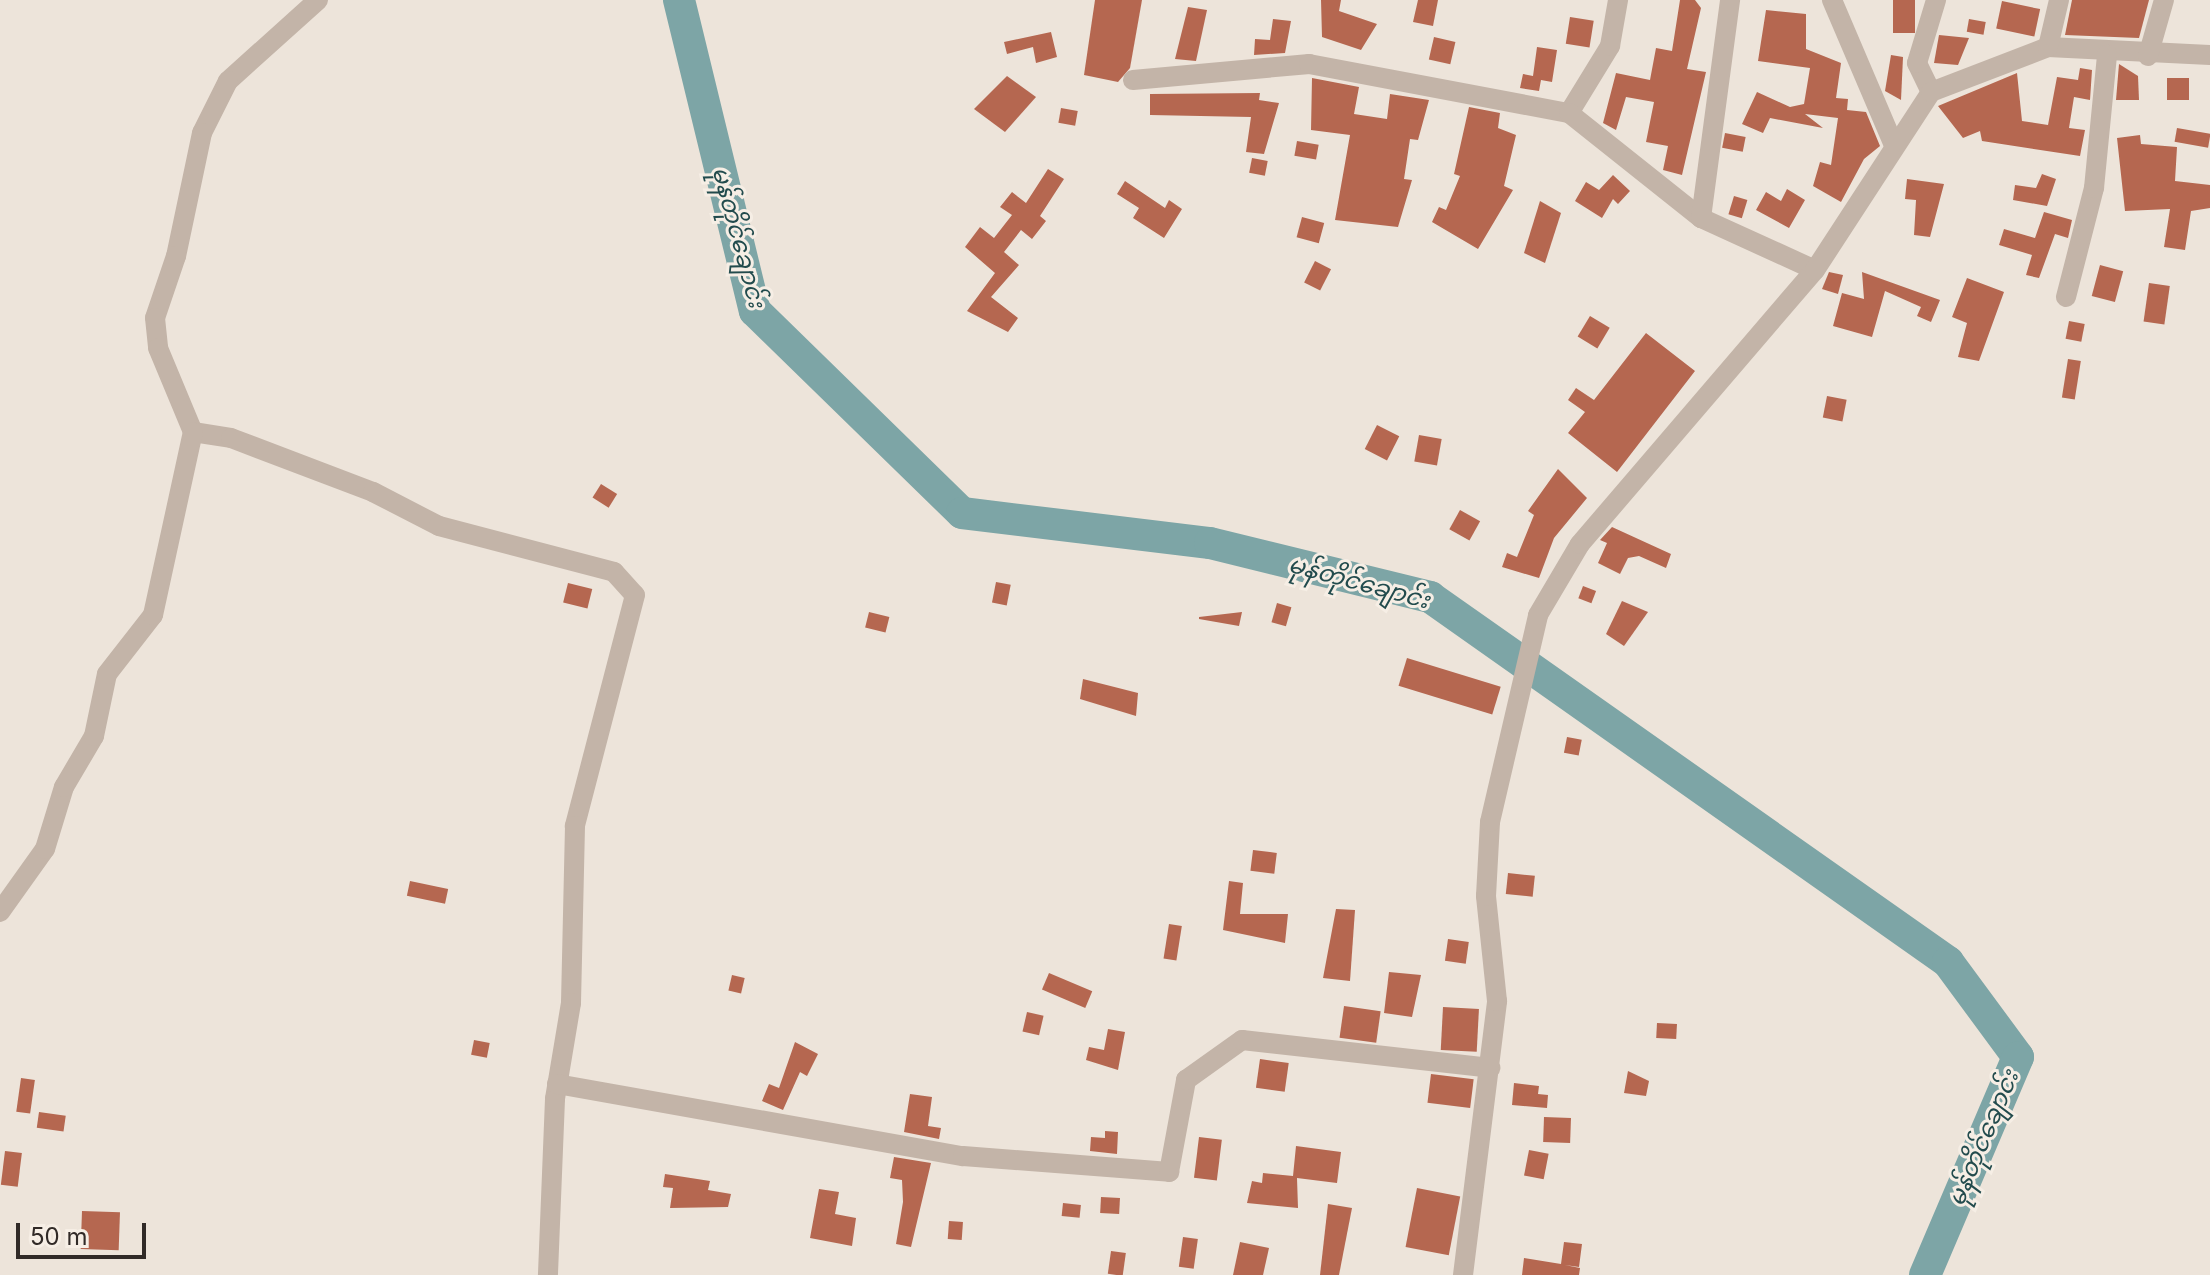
<!DOCTYPE html>
<meta charset="utf-8">
<style>
body{margin:0}
#map{position:relative;width:2210px;height:1275px;overflow:hidden;background:#ede4da;font-family:Inter,"Noto Sans Myanmar",sans-serif}
div>[style]{position:absolute}
.river>*{height:32px;margin:-16px;padding:0 16px;transform-origin:16px;border-radius:16px;background:#7da5a6}
.building>*{inset:0;background:#b56750;transform-origin:0 0}
.minor>*{height:20px;margin:-10px;padding:0 10px;transform-origin:10px;border-radius:10px;background:#c3b4a8}
span{translate:-50% -50%;white-space:nowrap;text-align:center;line-height:1.15;-webkit-text-stroke:6px #f6eee5;paint-order:stroke}
.water-label{font-size:24px;color:#224b4d;font-style:italic}
.scale{position:absolute;left:16px;top:1223px;width:130px;height:36px;box-sizing:border-box;border:4px solid #312a27;border-top:0;padding-left:10px;font-size:24px;line-height:28px;white-space:nowrap;color:#312a27;-webkit-text-stroke:6px #f6eee5;paint-order:stroke}
</style>
<div id="map">
<div class="river">
<div style="left:679px;top:0;width:320px;rotate:76.3deg"></div>
<div style="left:755px;top:311px;width:289px;rotate:44.3deg"></div>
<div style="left:962px;top:513px;width:250px;rotate:6.9deg"></div>
<div style="left:1210px;top:543px;width:227px;rotate:13.8deg"></div>
<div style="left:1430px;top:597px;width:634px;rotate:35.17deg"></div>
<div style="left:1948px;top:962px;width:118px;rotate:53.6deg"></div>
<div style="left:2018px;top:1057px;width:237px;rotate:113.1deg"></div>
</div>
<div class="building">
<div style="clip-path:polygon(1095px 0,1142px 0,1130px 68px,1118px 82px,1084px 75px)"></div>
<div style="clip-path:polygon(1321px 0,1341px 0,1339px 11px,1377px 24px,1361px 50px,1322px 37px)"></div>
<div style="clip-path:polygon(1418px 0,1438px 0,1433px 26px,1413px 22px)"></div>
<div style="clip-path:polygon(1680px 0,1695px 0,1701px 8px,1687px 69px,1706px 72px,1682px 175px,1663px 170px,1668px 146px,1646px 142px,1654px 102px,1626px 97px,1616px 130px,1603px 123px,1616px 73px,1650px 80px,1656px 48px,1672px 51px)"></div>
<div style="left:1893px;top:0;width:22px;height:33px"></div>
<div style="clip-path:polygon(2072px 0,2149px 0,2139px 38px,2065px 35px)"></div>
<div style="left:2002px;top:1px;width:39px;height:28px;rotate:12deg"></div>
<div style="clip-path:polygon(1188px 7px,1207px 10px,1196px 61px,1175px 59px)"></div>
<div style="clip-path:polygon(1766px 10px,1806px 14px,1806px 49px,1841px 63px,1836px 98px,1848px 99px,1847px 110px,1866px 112px,1880px 146px,1864px 159px,1841px 202px,1813px 186px,1820px 162px,1831px 165px,1838px 118px,1805px 114px,1823px 128px,1770px 118px,1763px 133px,1742px 124px,1757px 92px,1790px 107px,1804px 104px,1810px 68px,1758px 61px)"></div>
<div style="left:1570px;top:17px;width:24px;height:27px;rotate:9deg"></div>
<div style="clip-path:polygon(1273px 19px,1291px 21px,1285px 53px,1254px 55px,1255px 39px,1270px 40px)"></div>
<div style="left:1969px;top:19px;width:17px;height:13px;rotate:10deg"></div>
<div style="clip-path:polygon(1051px 32px,1057px 57px,1036px 63px,1033px 47px,1007px 54px,1004px 42px)"></div>
<div style="clip-path:polygon(1939px 35px,1969px 38px,1958px 65px,1934px 63px)"></div>
<div style="left:1434px;top:37px;width:22px;height:23px;rotate:13deg"></div>
<div style="clip-path:polygon(1537px 47px,1557px 50px,1552px 82px,1541px 80px,1539px 91px,1520px 88px,1523px 74px,1533px 76px)"></div>
<div style="clip-path:polygon(1891px 55px,1903px 57px,1901px 100px,1885px 91px)"></div>
<div style="clip-path:polygon(2119px 64px,2138px 76px,2139px 100px,2116px 100px)"></div>
<div style="clip-path:polygon(2080px 68px,2092px 70px,2090px 100px,2074px 97px,2069px 128px,2085px 130px,2080px 156px,1982px 141px,1980px 131px,1963px 138px,1938px 106px,2017px 73px,2022px 121px,2048px 125px,2057px 77px,2078px 80px)"></div>
<div style="clip-path:polygon(1007px 76px,1036px 97px,1005px 132px,974px 109px)"></div>
<div style="clip-path:polygon(1312px 78px,1359px 87px,1354px 114px,1387px 119px,1390px 94px,1429px 100px,1418px 140px,1410px 139px,1404px 179px,1412px 180px,1398px 227px,1335px 220px,1350px 135px,1311px 130px)"></div>
<div style="left:2167px;top:78px;width:22px;height:22px"></div>
<div style="clip-path:polygon(1260px 93px,1259px 100px,1279px 103px,1264px 154px,1246px 152px,1251px 117px,1150px 115px,1150px 94px)"></div>
<div style="clip-path:polygon(1469px 107px,1500px 113px,1498px 128px,1516px 135px,1504px 186px,1513px 190px,1478px 249px,1432px 222px,1439px 207px,1446px 210px,1460px 176px,1454px 174px)"></div>
<div style="left:1061px;top:108px;width:17px;height:15px;rotate:10deg"></div>
<div style="left:2177px;top:128px;width:34px;height:14px;rotate:10deg"></div>
<div style="left:1725px;top:133px;width:21px;height:15px;rotate:11deg"></div>
<div style="clip-path:polygon(2140px 135px,2141px 144px,2177px 147px,2175px 181px,2210px 185px,2210px 208px,2191px 211px,2185px 250px,2164px 247px,2170px 209px,2125px 211px,2117px 138px)"></div>
<div style="left:1297px;top:141px;width:22px;height:15px;rotate:10deg"></div>
<div style="left:1252px;top:158px;width:16px;height:15px;rotate:11deg"></div>
<div style="clip-path:polygon(1048px 169px,1064px 179px,1040px 216px,1046px 221px,1032px 239px,1021px 230px,1004px 252px,1019px 265px,991px 297px,1018px 318px,1008px 332px,967px 311px,995px 273px,965px 247px,980px 227px,994px 238px,1012px 215px,1000px 207px,1012px 192px,1026px 203px)"></div>
<div style="clip-path:polygon(2042px 174px,2056px 179px,2047px 206px,2013px 200px,2015px 185px,2036px 188px)"></div>
<div style="clip-path:polygon(1613px 175px,1630px 191px,1618px 204px,1613px 199px,1602px 218px,1575px 201px,1586px 182px,1599px 190px)"></div>
<div style="clip-path:polygon(1907px 179px,1944px 184px,1930px 237px,1914px 235px,1916px 200px,1905px 199px)"></div>
<div style="clip-path:polygon(1125px 181px,1165px 208px,1169px 200px,1182px 209px,1164px 238px,1133px 218px,1139px 208px,1117px 194px)"></div>
<div style="clip-path:polygon(1787px 189px,1805px 200px,1789px 228px,1756px 210px,1766px 192px,1781px 201px)"></div>
<div style="left:1734px;top:196px;width:14px;height:19px;rotate:17deg"></div>
<div style="clip-path:polygon(1540px 201px,1561px 213px,1545px 263px,1524px 253px)"></div>
<div style="clip-path:polygon(2044px 212px,2072px 220px,2068px 238px,2055px 234px,2039px 278px,2026px 275px,2032px 255px,1999px 245px,2004px 229px,2035px 238px)"></div>
<div style="left:1302px;top:217px;width:23px;height:21px;rotate:15deg"></div>
<div style="left:1315px;top:261px;width:18px;height:24px;rotate:27deg"></div>
<div style="left:2100px;top:265px;width:24px;height:32px;rotate:15deg"></div>
<div style="clip-path:polygon(1829px 272px,1843px 275px,1838px 294px,1822px 289px)"></div>
<div style="clip-path:polygon(1862px 272px,1940px 300px,1931px 322px,1917px 316px,1921px 307px,1885px 291px,1872px 337px,1833px 326px,1842px 293px,1864px 299px)"></div>
<div style="clip-path:polygon(1967px 278px,2004px 292px,1979px 361px,1958px 357px,1967px 323px,1952px 317px)"></div>
<div style="left:2149px;top:283px;width:21px;height:39px;rotate:8deg"></div>
<div style="left:1590px;top:316px;width:23px;height:24px;rotate:31deg"></div>
<div style="left:2069px;top:321px;width:16px;height:18px;rotate:11deg"></div>
<div style="clip-path:polygon(1646px 333px,1695px 371px,1617px 472px,1568px 433px,1585px 412px,1568px 400px,1576px 388px,1594px 400px)"></div>
<div style="left:2068px;top:359px;width:13px;height:39px;rotate:9deg"></div>
<div style="left:1827px;top:396px;width:20px;height:22px;rotate:11deg"></div>
<div style="left:1377px;top:425px;width:25px;height:27px;rotate:27deg"></div>
<div style="left:1419px;top:435px;width:23px;height:27px;rotate:10deg"></div>
<div style="clip-path:polygon(1558px 469px,1587px 498px,1554px 538px,1539px 578px,1502px 567px,1507px 553px,1517px 557px,1534px 515px,1528px 511px)"></div>
<div style="left:601px;top:484px;width:19px;height:16px;rotate:32deg"></div>
<div style="left:1460px;top:510px;width:23px;height:22px;rotate:29deg"></div>
<div style="clip-path:polygon(1612px 527px,1671px 554px,1666px 568px,1639px 556px,1628px 558px,1620px 574px,1598px 563px,1607px 543px,1600px 540px)"></div>
<div style="left:996px;top:582px;width:15px;height:21px;rotate:11deg"></div>
<div style="left:568px;top:583px;width:25px;height:20px;rotate:14deg"></div>
<div style="left:1583px;top:586px;width:14px;height:13px;rotate:21deg"></div>
<div style="clip-path:polygon(1622px 601px,1648px 612px,1624px 646px,1606px 634px)"></div>
<div style="left:1277px;top:603px;width:15px;height:20px;rotate:16deg"></div>
<div style="left:869px;top:612px;width:21px;height:16px;rotate:14deg"></div>
<div style="clip-path:polygon(1242px 612px,1239px 626px,1199px 619px,1199px 617px)"></div>
<div style="left:1407px;top:658px;width:98px;height:29px;rotate:17deg"></div>
<div style="clip-path:polygon(1083px 679px,1138px 693px,1136px 716px,1080px 699px)"></div>
<div style="left:1567px;top:737px;width:15px;height:16px;rotate:11deg"></div>
<div style="left:1253px;top:850px;width:24px;height:21px;rotate:7deg"></div>
<div style="left:1508px;top:873px;width:27px;height:21px;rotate:6deg"></div>
<div style="left:410px;top:881px;width:39px;height:15px;rotate:12deg"></div>
<div style="clip-path:polygon(1229px 881px,1243px 883px,1240px 914px,1288px 914px,1285px 943px,1223px 930px)"></div>
<div style="clip-path:polygon(1336px 909px,1355px 910px,1350px 981px,1323px 978px)"></div>
<div style="left:1169px;top:924px;width:13px;height:35px;rotate:9deg"></div>
<div style="left:1448px;top:939px;width:21px;height:22px;rotate:8deg"></div>
<div style="clip-path:polygon(1389px 972px,1421px 975px,1412px 1017px,1384px 1013px)"></div>
<div style="left:1049px;top:973px;width:47px;height:18px;rotate:23deg"></div>
<div style="left:732px;top:975px;width:13px;height:16px;rotate:13deg"></div>
<div style="left:1344px;top:1006px;width:37px;height:32px;rotate:8deg"></div>
<div style="left:1443px;top:1007px;width:36px;height:43px;rotate:3deg"></div>
<div style="left:1027px;top:1012px;width:17px;height:20px;rotate:13deg"></div>
<div style="left:1657px;top:1023px;width:20px;height:15px;rotate:3deg"></div>
<div style="clip-path:polygon(1108px 1029px,1125px 1032px,1118px 1070px,1086px 1060px,1089px 1047px,1104px 1050px)"></div>
<div style="left:474px;top:1040px;width:16px;height:15px;rotate:11deg"></div>
<div style="clip-path:polygon(795px 1042px,818px 1054px,807px 1076px,800px 1072px,783px 1110px,762px 1101px,769px 1084px,779px 1088px)"></div>
<div style="left:1260px;top:1059px;width:29px;height:29px;rotate:8deg"></div>
<div style="clip-path:polygon(1628px 1071px,1649px 1081px,1646px 1096px,1624px 1093px)"></div>
<div style="left:1431px;top:1074px;width:43px;height:29px;rotate:7deg"></div>
<div style="left:21px;top:1078px;width:14px;height:34px;rotate:8deg"></div>
<div style="clip-path:polygon(1514px 1083px,1539px 1086px,1538px 1094px,1548px 1095px,1547px 1108px,1512px 1105px)"></div>
<div style="clip-path:polygon(910px 1094px,932px 1097px,928px 1126px,941px 1128px,939px 1139px,904px 1132px)"></div>
<div style="left:39px;top:1112px;width:27px;height:16px;rotate:8deg"></div>
<div style="left:1544px;top:1117px;width:27px;height:25px;rotate:2deg"></div>
<div style="clip-path:polygon(1105px 1131px,1118px 1132px,1117px 1154px,1090px 1151px,1091px 1137px,1105px 1138px)"></div>
<div style="left:1199px;top:1137px;width:23px;height:41px;rotate:7deg"></div>
<div style="clip-path:polygon(1296px 1146px,1341px 1152px,1337px 1183px,1297px 1178px,1298px 1208px,1247px 1203px,1252px 1181px,1262px 1183px,1263px 1173px,1293px 1176px)"></div>
<div style="left:1529px;top:1150px;width:20px;height:26px;rotate:11deg"></div>
<div style="left:5px;top:1151px;width:17px;height:34px;rotate:7deg"></div>
<div style="clip-path:polygon(894px 1157px,931px 1163px,911px 1247px,896px 1244px,903px 1202px,902px 1180px,890px 1178px)"></div>
<div style="clip-path:polygon(665px 1174px,710px 1181px,708px 1190px,731px 1194px,728px 1207px,670px 1208px,673px 1188px,663px 1187px)"></div>
<div style="left:1417px;top:1188px;width:44px;height:60px;rotate:11deg"></div>
<div style="clip-path:polygon(819px 1189px,839px 1192px,835px 1214px,856px 1218px,852px 1246px,810px 1238px)"></div>
<div style="left:1101px;top:1197px;width:19px;height:16px;rotate:3deg"></div>
<div style="left:1063px;top:1203px;width:18px;height:13px;rotate:6deg"></div>
<div style="clip-path:polygon(1328px 1204px,1352px 1208px,1339px 1275px,1320px 1275px)"></div>
<div style="left:82px;top:1211px;width:38px;height:38px;rotate:2deg"></div>
<div style="left:949px;top:1221px;width:14px;height:18px;rotate:4deg"></div>
<div style="left:1183px;top:1237px;width:15px;height:30px;rotate:8deg"></div>
<div style="clip-path:polygon(1240px 1242px,1269px 1248px,1263px 1275px,1233px 1275px)"></div>
<div style="clip-path:polygon(1564px 1242px,1582px 1244px,1579px 1267px,1565px 1265px,1580px 1268px,1579px 1275px,1522px 1275px,1524px 1258px,1561px 1264px)"></div>
<div style="left:1111px;top:1251px;width:15px;height:23px;rotate:8deg"></div>
</div>
<div class="minor">
<div style="left:318px;top:0;width:121px;rotate:138deg"></div>
<div style="left:228px;top:81px;width:58px;rotate:116.6deg"></div>
<div style="left:202px;top:133px;width:126px;rotate:101.9deg"></div>
<div style="left:176px;top:256px;width:65px;rotate:108.7deg"></div>
<div style="left:155px;top:318px;width:30px;rotate:84deg"></div>
<div style="left:158px;top:348px;width:91px;rotate:67.4deg"></div>
<div style="left:193px;top:432px;width:38px;rotate:9deg"></div>
<div style="left:231px;top:438px;width:152px;rotate:20.8deg"></div>
<div style="left:373px;top:492px;width:74px;rotate:27.3deg"></div>
<div style="left:439px;top:526px;width:181px;rotate:14.7deg"></div>
<div style="left:614px;top:572px;width:31px;rotate:48deg"></div>
<div style="left:635px;top:595px;width:239px;rotate:104.6deg"></div>
<div style="left:575px;top:826px;width:177px;rotate:91.3deg"></div>
<div style="left:571px;top:1003px;width:97px;rotate:99.5deg"></div>
<div style="left:555px;top:1099px;width:176px;rotate:92.3deg"></div>
<div style="left:1832px;top:0;width:155px;rotate:66.9deg"></div>
<div style="left:2048px;top:47px;width:162px;rotate:2.8deg"></div>
<div style="left:2148px;top:56px;width:58px;rotate:-74.1deg"></div>
<div style="left:1133px;top:80px;width:177px;rotate:-5.2deg"></div>
<div style="left:1309px;top:64px;width:265px;rotate:10.7deg"></div>
<div style="left:1569px;top:113px;width:79px;rotate:-58.5deg"></div>
<div style="left:1610px;top:46px;width:47px;rotate:-80.1deg"></div>
<div style="left:1931px;top:92px;width:32px;rotate:-116deg"></div>
<div style="left:1917px;top:63px;width:66px;rotate:-73.2deg"></div>
<div style="left:1569px;top:113px;width:169px;rotate:38.5deg"></div>
<div style="left:1701px;top:218px;width:125px;rotate:24.5deg"></div>
<div style="left:1701px;top:218px;width:220px;rotate:-82.4deg"></div>
<div style="left:2066px;top:297px;width:113px;rotate:-75.6deg"></div>
<div style="left:2094px;top:188px;width:134px;rotate:-84.4deg"></div>
<div style="left:0;top:912px;width:77px;rotate:-54.5deg"></div>
<div style="left:45px;top:849px;width:65px;rotate:-73deg"></div>
<div style="left:64px;top:787px;width:59px;rotate:-59.5deg"></div>
<div style="left:94px;top:736px;width:63px;rotate:-78.2deg"></div>
<div style="left:107px;top:674px;width:75px;rotate:-52.1deg"></div>
<div style="left:153px;top:615px;width:187px;rotate:-77.7deg"></div>
<div style="left:557px;top:1084px;width:412px;rotate:10.1deg"></div>
<div style="left:963px;top:1156px;width:207px;rotate:4.4deg"></div>
<div style="left:1169px;top:1172px;width:94px;rotate:-79.5deg"></div>
<div style="left:1186px;top:1080px;width:69px;rotate:-35.5deg"></div>
<div style="left:1242px;top:1040px;width:250px;rotate:6.4deg"></div>
<div style="left:1463px;top:1275px;width:276px;rotate:-82.9deg"></div>
<div style="left:1497px;top:1001px;width:106px;rotate:-96deg"></div>
<div style="left:1486px;top:896px;width:74px;rotate:-86.9deg"></div>
<div style="left:1490px;top:822px;width:212px;rotate:-76.9deg"></div>
<div style="left:1538px;top:615px;width:82px;rotate:-59.4deg"></div>
<div style="left:1580px;top:544px;width:361px;rotate:-49.4deg"></div>
<div style="left:1815px;top:270px;width:212px;rotate:-56.9deg"></div>
<div style="left:1931px;top:92px;width:125px;rotate:-21deg"></div>
<div style="left:2048px;top:47px;width:48px;rotate:-76.8deg"></div>
</div>
<div class="water-label">
<span style="left:739px;top:237px;rotate:75deg">မုန်တိုင်ချောင်း</span>
<span style="left:1359px;top:582px;rotate:15deg">မုန်တိုင်ချောင်း</span>
<span style="left:1983px;top:1138px;rotate:-67deg">မုန်တိုင်ချောင်း</span>
</div>
<div class="scale">50 m</div>
</div>
